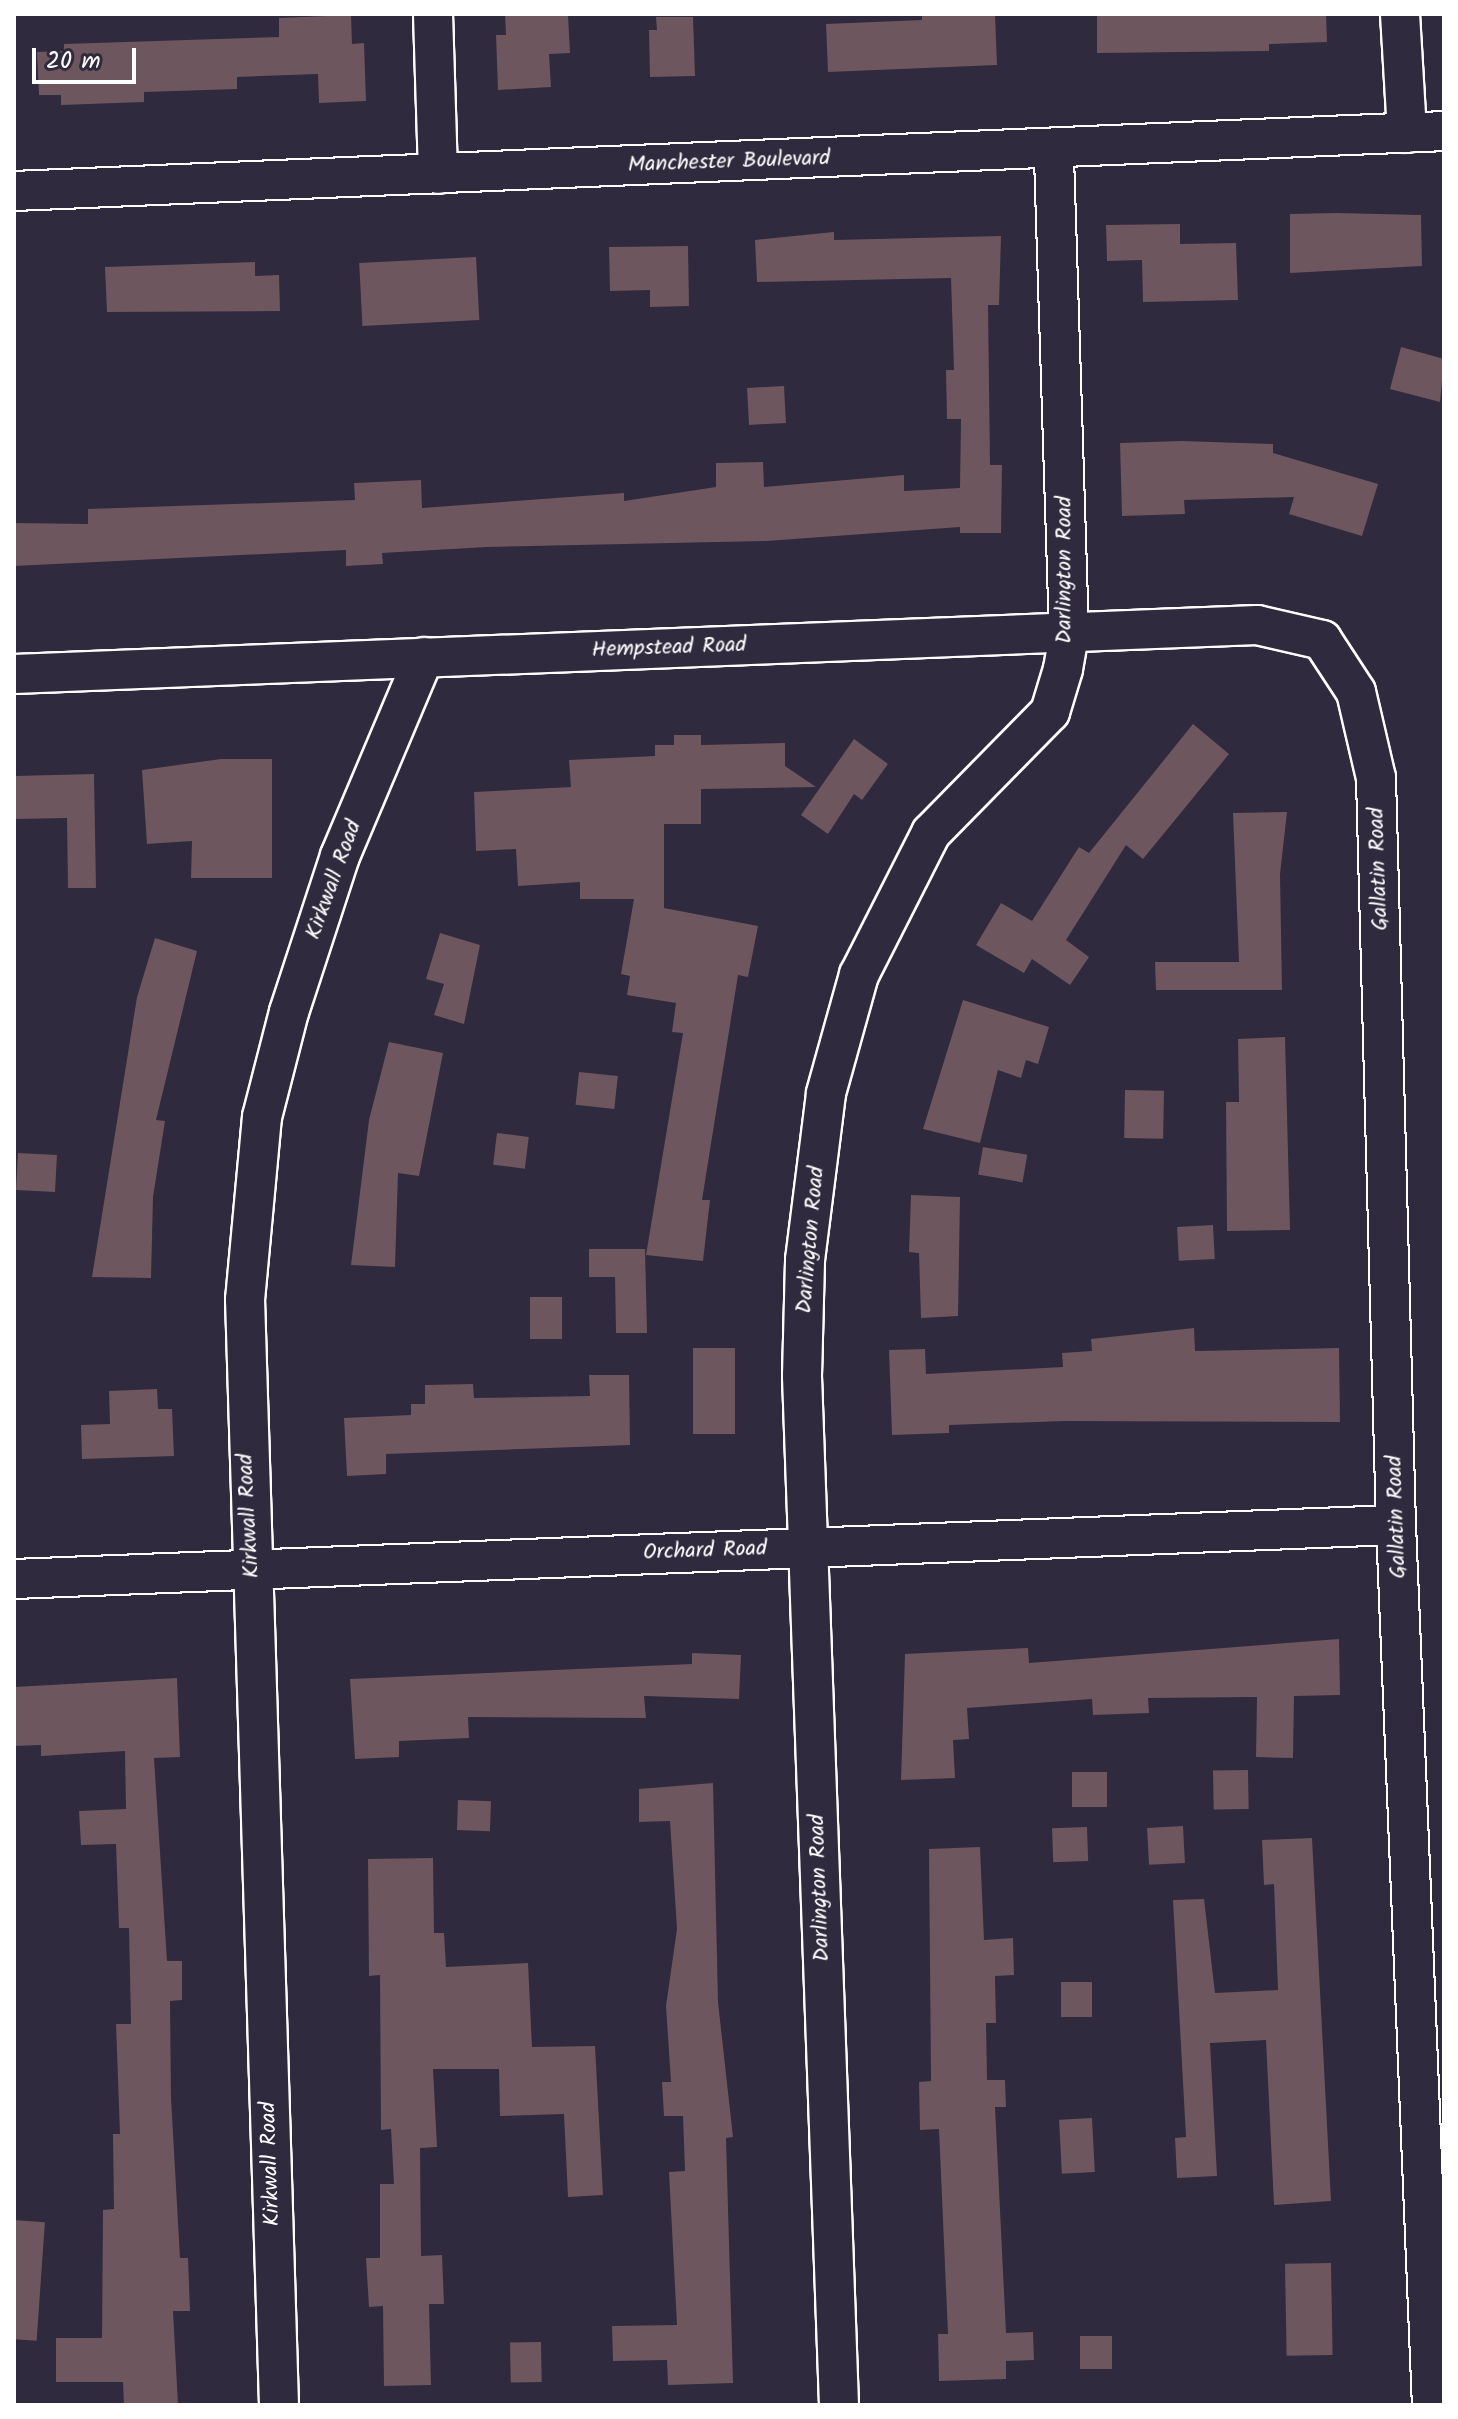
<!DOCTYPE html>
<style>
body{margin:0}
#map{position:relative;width:1458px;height:2419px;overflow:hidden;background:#2f2a3d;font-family:Kalam,sans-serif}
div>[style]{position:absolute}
.building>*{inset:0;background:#6d565d;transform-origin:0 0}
.roads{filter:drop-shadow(2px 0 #fff) drop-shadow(-2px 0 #fff) drop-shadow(0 2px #fff) drop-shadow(0 -2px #fff)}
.street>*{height:38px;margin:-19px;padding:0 19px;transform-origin:19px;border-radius:19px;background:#2f2a3d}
span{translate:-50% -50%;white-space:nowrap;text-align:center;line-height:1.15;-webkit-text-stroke:6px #2f2a3d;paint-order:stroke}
.street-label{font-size:22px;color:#fff}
.frame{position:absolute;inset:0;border:16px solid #fff;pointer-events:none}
.scale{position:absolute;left:32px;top:48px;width:104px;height:36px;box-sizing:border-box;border:4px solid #fff;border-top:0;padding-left:10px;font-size:24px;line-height:28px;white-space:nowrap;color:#fff;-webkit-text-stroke:6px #2f2a3d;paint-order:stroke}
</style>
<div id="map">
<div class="building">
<div style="clip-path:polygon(505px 14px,568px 15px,570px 53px,549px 54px,551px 87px,498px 90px,496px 35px,506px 35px)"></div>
<div style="clip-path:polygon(922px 14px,995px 14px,997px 65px,828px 72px,826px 24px,922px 20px)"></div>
<div style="clip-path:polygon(1097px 14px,1326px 14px,1327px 42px,1269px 44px,1269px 51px,1097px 53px)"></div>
<div style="clip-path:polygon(351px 15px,352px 44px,364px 43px,366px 101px,319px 103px,318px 74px,237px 77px,237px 89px,144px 92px,144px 102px,61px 105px,61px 95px,39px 95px,37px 52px,64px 51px,64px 44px,279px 37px,279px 18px)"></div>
<div style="clip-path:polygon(656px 17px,693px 17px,695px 76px,650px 77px,649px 30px,657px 30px)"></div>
<div style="clip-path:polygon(1337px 213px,1421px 215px,1422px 266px,1290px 273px,1290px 214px)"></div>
<div style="clip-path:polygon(1180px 224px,1180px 244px,1236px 243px,1238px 300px,1143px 302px,1142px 260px,1107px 261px,1106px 225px)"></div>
<div style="clip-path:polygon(834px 232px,834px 240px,1001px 236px,999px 305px,988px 305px,990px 465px,1002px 465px,1001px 533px,960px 533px,960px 527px,766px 541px,487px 547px,382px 553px,383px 564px,346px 566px,346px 550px,14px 566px,14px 523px,88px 524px,88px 509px,355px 500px,354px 483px,421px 480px,422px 508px,624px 493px,624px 501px,716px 487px,716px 463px,763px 462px,764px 487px,904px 475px,904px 491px,960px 488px,961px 419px,947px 419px,946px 370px,954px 370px,951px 278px,757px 282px,755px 240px)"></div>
<div style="clip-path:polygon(688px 246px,689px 306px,650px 307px,650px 290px,610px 291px,609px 247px)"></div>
<div style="left:476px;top:257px;width:63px;height:117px;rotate:87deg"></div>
<div style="clip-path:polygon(255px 262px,255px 276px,279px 275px,280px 311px,107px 312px,105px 267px)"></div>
<div style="clip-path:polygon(1401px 347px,1444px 359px,1440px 402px,1390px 389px)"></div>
<div style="left:784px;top:386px;width:37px;height:37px;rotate:87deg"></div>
<div style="clip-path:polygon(1182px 441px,1273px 444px,1273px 453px,1378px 484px,1362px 536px,1289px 514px,1294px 497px,1184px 500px,1185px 514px,1122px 516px,1120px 443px)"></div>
<div style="clip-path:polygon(1193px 724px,1229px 754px,1143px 859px,1126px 845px,1066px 940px,1089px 957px,1070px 985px,1032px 959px,1024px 973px,976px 945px,1001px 903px,1032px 921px,1079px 847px,1089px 853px)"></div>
<div style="clip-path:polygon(674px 735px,701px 735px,701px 745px,785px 743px,785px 766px,816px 787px,701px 789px,701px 824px,664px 824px,664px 908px,758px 926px,748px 977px,738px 975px,702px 1200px,710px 1200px,703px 1261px,646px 1255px,683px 1033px,672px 1032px,676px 1003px,627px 995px,630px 976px,621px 974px,634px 899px,580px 899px,580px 882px,518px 886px,516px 849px,476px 851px,474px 792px,571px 787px,569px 760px,655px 756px,655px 745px,674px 745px)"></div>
<div style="clip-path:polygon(854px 739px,888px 764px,862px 800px,854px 794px,828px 834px,801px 815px)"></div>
<div style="clip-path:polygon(221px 759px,272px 759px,272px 878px,191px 878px,192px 841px,147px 844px,142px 770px)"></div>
<div style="clip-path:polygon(94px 774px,96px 888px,68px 888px,67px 818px,14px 819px,14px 776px)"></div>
<div style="clip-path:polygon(1287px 812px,1280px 874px,1282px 990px,1156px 990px,1155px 962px,1239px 962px,1233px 813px)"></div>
<div style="clip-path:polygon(440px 933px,480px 945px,464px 1024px,434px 1015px,444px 984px,426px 979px)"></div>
<div style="clip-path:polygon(155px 938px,197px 951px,156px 1120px,165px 1121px,153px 1197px,151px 1278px,92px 1277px,137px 997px)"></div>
<div style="clip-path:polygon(963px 1000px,1049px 1027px,1038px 1064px,1026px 1060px,1021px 1078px,998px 1070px,980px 1143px,923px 1129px)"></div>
<div style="clip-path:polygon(1285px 1037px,1290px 1230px,1227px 1231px,1226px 1102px,1239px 1102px,1238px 1039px)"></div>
<div style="clip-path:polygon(389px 1042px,443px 1053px,419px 1176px,398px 1173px,395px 1267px,351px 1265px,369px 1120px)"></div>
<div style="left:579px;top:1072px;width:39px;height:33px;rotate:6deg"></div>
<div style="left:1125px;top:1090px;width:39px;height:48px;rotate:1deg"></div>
<div style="left:497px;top:1133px;width:32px;height:32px;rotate:7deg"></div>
<div style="left:983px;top:1147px;width:45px;height:28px;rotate:10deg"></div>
<div style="left:18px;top:1153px;width:39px;height:37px;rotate:3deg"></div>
<div style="clip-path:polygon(911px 1195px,960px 1197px,958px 1316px,921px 1318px,919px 1253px,909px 1252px)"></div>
<div style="left:1213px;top:1225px;width:34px;height:36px;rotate:87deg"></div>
<div style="clip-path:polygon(589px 1249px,645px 1249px,647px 1333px,616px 1333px,615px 1277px,589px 1277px)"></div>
<div style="left:530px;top:1297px;width:32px;height:42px"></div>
<div style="clip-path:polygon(1194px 1328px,1195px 1351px,1339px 1348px,1340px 1422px,1065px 1421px,949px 1425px,949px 1433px,892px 1435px,889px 1350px,925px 1349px,926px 1374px,1063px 1367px,1062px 1353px,1092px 1351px,1091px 1339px)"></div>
<div style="left:693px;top:1348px;width:42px;height:86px"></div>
<div style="clip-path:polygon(589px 1375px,629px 1375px,630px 1445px,386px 1454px,386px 1474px,347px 1476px,344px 1418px,411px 1415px,411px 1404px,425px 1404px,425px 1385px,473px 1384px,474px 1398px,590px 1396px)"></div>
<div style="clip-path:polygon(157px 1389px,158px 1409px,172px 1409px,174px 1456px,82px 1459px,81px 1425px,110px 1424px,109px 1391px)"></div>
<div style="clip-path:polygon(1339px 1639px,1340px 1695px,1294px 1696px,1293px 1758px,1256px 1757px,1257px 1697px,1148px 1698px,1149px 1713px,1093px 1715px,1092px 1699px,967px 1708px,969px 1739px,953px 1740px,955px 1778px,901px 1780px,905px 1654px,1028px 1648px,1029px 1663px)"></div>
<div style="clip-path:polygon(692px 1653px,741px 1655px,739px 1699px,644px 1696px,646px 1718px,468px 1717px,469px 1738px,399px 1741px,399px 1757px,355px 1759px,350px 1679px,692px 1664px)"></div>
<div style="clip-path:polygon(177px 1678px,180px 1757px,154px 1758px,167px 1961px,182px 1961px,182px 2000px,170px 2001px,171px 2098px,180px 2258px,188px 2258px,190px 2311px,173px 2311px,178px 2405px,124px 2405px,123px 2382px,56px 2382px,56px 2338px,102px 2338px,103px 2210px,114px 2209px,113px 2134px,120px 2134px,116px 2024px,131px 2024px,129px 1928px,119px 1928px,116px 1844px,81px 1845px,79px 1811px,126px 1809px,125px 1751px,41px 1756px,41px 1745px,14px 1746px,14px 1687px)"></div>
<div style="left:1248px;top:1770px;width:39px;height:35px;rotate:89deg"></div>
<div style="left:1072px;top:1772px;width:35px;height:35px"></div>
<div style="clip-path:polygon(713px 1783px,718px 2002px,733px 2137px,726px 2138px,733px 2383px,668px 2385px,667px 2360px,613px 2361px,612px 2326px,677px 2325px,669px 2172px,685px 2171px,683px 2116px,664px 2116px,662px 2082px,671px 2082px,666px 2006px,677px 1929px,670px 1821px,639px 1822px,639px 1789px)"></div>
<div style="left:458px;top:1800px;width:33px;height:30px;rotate:2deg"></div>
<div style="left:1183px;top:1826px;width:37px;height:36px;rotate:87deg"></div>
<div style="left:1087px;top:1827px;width:34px;height:35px;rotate:88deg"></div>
<div style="clip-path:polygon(1312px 1838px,1331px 2201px,1274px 2205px,1266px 2040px,1210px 2043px,1217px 2176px,1177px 2178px,1175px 2138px,1186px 2137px,1173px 1900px,1204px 1899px,1215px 1993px,1278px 1990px,1274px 1884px,1264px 1885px,1262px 1840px)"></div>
<div style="clip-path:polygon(980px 1847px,984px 1940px,1013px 1938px,1014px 1975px,995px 1976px,996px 2023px,986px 2023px,987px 2080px,1005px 2080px,1006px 2107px,995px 2107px,1006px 2333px,1033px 2332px,1034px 2360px,1006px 2361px,1006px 2379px,939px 2381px,938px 2334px,948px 2334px,939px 2129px,920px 2130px,919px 2082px,931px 2081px,929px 1849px)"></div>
<div style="clip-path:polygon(433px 1858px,434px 1933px,444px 1933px,446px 1967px,528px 1963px,532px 2047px,595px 2046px,603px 2195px,568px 2197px,564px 2114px,500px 2116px,499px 2069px,433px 2069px,437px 2147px,420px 2148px,421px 2256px,442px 2255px,444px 2304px,429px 2304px,431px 2385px,384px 2386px,383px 2306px,369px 2307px,366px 2258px,380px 2258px,380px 2184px,394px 2184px,391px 2129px,381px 2130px,380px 1975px,369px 1976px,368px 1859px)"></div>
<div style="left:1061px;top:1982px;width:31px;height:35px"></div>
<div style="left:1092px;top:2118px;width:54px;height:33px;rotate:87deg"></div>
<div style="left:14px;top:2220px;width:31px;height:119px;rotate:4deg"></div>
<div style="left:1331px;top:2263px;width:92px;height:46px;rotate:89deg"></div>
<div style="left:1080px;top:2336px;width:32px;height:33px"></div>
<div style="left:541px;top:2342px;width:40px;height:31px;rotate:89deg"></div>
</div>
<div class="roads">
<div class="street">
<div style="left:433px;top:14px;width:160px;rotate:88.2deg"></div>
<div style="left:1400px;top:14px;width:119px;rotate:86.6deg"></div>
<div style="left:14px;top:191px;width:1431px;rotate:-2.4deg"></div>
<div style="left:14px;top:674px;width:1244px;rotate:-2.26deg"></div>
<div style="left:1257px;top:625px;width:67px;rotate:13deg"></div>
<div style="left:1322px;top:640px;width:62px;rotate:56.8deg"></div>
<div style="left:1356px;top:692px;width:88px;rotate:76.9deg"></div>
<div style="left:1376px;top:778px;width:747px;rotate:88.47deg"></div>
<div style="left:1396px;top:1525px;width:881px;rotate:87.66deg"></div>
<div style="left:14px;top:1579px;width:1383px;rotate:-2.24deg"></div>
<div style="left:279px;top:2405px;width:1106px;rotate:-91.76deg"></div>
<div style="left:245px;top:1300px;width:184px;rotate:-84.7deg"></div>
<div style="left:262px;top:1117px;width:108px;rotate:-75.6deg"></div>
<div style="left:289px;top:1012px;width:164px;rotate:-71.9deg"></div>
<div style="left:340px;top:856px;width:216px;rotate:-67.1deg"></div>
<div style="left:839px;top:2405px;width:1030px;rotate:-92.06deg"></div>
<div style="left:802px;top:1376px;width:116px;rotate:-88.5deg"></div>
<div style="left:805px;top:1260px;width:168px;rotate:-82.8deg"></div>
<div style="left:826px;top:1093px;width:123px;rotate:-74.4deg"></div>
<div style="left:859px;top:975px;width:159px;rotate:-63.1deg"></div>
<div style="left:931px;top:833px;width:170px;rotate:-45.5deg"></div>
<div style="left:1050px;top:712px;width:45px;rotate:-73.2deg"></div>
<div style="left:1063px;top:669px;width:36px;rotate:-80deg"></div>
<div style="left:1069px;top:634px;width:485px;rotate:-91.8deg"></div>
</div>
</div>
<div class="street-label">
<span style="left:729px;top:162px;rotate:-2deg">Manchester Boulevard</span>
<span style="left:1065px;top:570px;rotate:-90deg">Darlington Road</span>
<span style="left:669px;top:648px;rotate:-2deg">Hempstead Road</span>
<span style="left:1379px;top:869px;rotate:-92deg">Gallatin Road</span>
<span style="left:334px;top:880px;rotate:-70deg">Kirkwall Road</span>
<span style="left:811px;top:1240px;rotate:-85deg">Darlington Road</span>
<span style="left:249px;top:1516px;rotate:-93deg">Kirkwall Road</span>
<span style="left:1397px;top:1517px;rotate:-92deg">Gallatin Road</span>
<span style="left:705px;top:1551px;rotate:-2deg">Orchard Road</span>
<span style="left:820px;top:1888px;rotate:-92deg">Darlington Road</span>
<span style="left:271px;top:2164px;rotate:-92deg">Kirkwall Road</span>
</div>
<div class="frame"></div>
<div class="scale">20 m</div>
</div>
